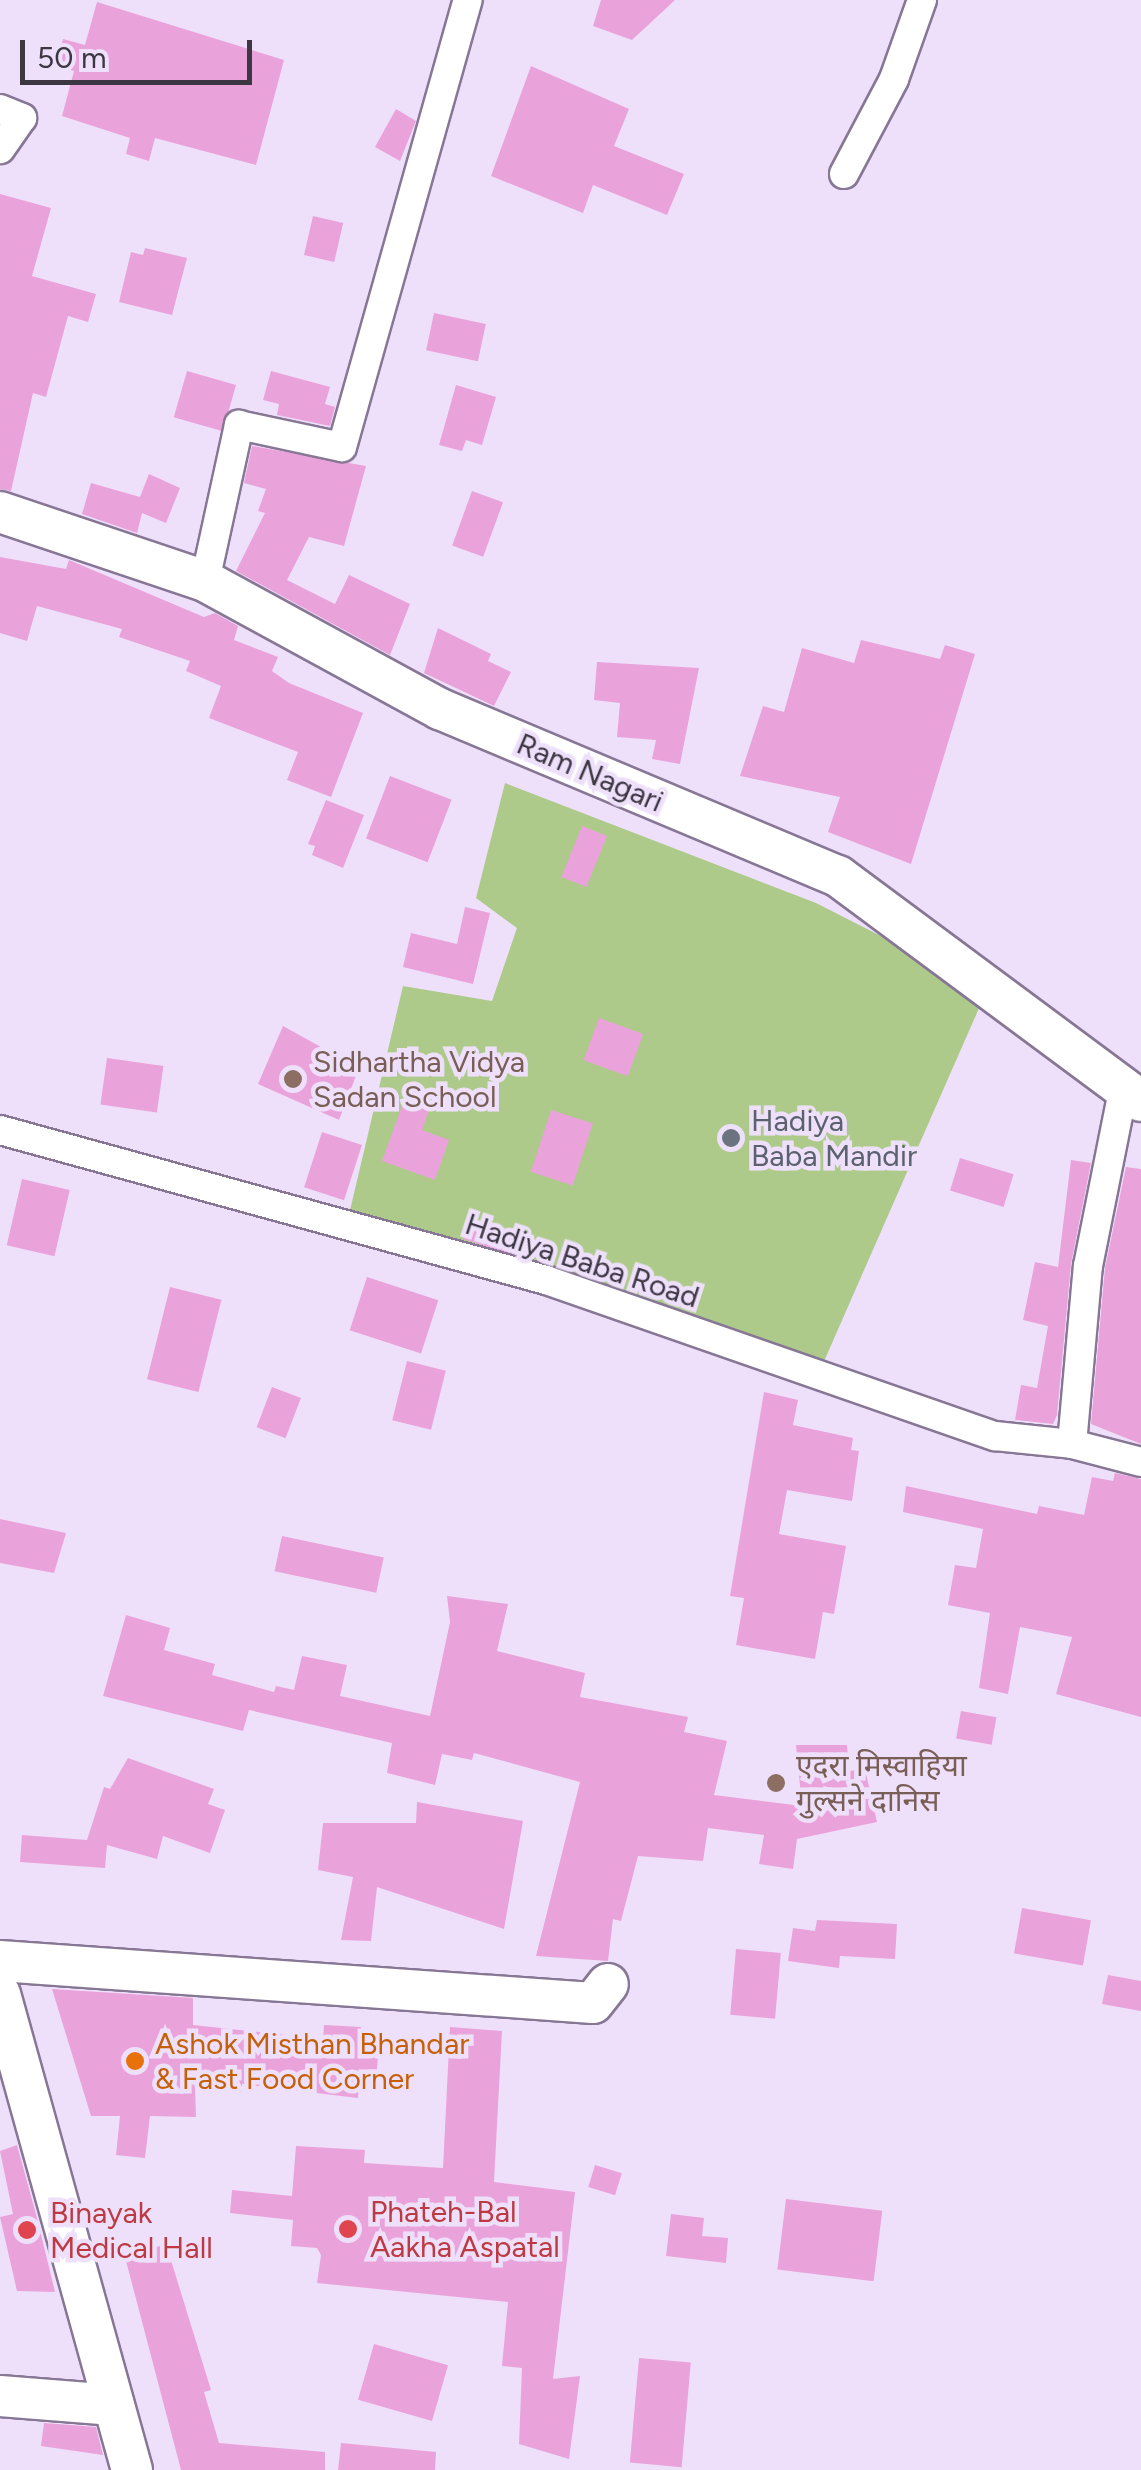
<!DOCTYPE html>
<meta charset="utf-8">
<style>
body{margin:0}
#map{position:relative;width:1141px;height:2470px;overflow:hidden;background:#eee0fb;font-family:Figtree,"Noto Sans Devanagari",sans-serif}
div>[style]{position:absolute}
.green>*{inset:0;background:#adca8a}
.building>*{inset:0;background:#eaa2db;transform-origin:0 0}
.roads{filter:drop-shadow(2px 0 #877795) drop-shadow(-2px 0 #877795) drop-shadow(0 2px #877795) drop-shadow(0 -2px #877795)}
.street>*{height:28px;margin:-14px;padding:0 14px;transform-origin:14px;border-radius:14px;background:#fff}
.secondary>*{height:40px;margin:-20px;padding:0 20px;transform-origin:20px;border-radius:20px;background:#fff}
.dots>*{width:28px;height:28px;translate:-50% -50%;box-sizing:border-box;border:5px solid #eee0fb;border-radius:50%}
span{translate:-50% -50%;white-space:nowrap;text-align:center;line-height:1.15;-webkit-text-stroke:9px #eee0fb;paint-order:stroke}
.street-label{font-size:30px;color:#3d3643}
.education-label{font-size:30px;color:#785e54}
.left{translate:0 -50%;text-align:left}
.worship-label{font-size:30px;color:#5b616d}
.food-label{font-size:30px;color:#c56008}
.health-label{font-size:30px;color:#be3a42}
.scale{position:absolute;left:20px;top:40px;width:232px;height:45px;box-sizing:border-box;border:5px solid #3d3643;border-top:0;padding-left:12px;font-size:30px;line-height:35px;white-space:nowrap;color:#3d3643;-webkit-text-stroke:8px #eee0fb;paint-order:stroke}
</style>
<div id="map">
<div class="green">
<div style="clip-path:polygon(505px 783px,816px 903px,987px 990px,818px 1375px,347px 1223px,403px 986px,492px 1001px,517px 928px,476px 898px)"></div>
</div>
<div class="building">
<div style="clip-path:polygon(601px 0,675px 0,632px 40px,593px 26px)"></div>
<div style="clip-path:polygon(97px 2px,284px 60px,256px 165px,155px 138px,149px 161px,126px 154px,130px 138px,62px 116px,74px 71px,56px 66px,63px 39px,85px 45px)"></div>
<div style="clip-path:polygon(531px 66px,629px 109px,614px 146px,684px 174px,667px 215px,593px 185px,583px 213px,491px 176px)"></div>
<div style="clip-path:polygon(396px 109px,416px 121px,400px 161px,375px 147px)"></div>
<div style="clip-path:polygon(0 194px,51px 208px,32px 276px,96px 294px,88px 322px,68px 316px,46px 397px,33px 393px,11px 491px,0 489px)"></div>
<div style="left:313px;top:216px;width:31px;height:40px;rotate:13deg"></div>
<div style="clip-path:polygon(145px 248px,187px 258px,172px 315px,119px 302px,131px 252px,143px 255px)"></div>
<div style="left:434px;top:313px;width:53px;height:38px;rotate:12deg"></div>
<div style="left:187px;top:371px;width:51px;height:48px;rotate:16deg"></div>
<div style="clip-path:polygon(271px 371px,330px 387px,325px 404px,335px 407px,330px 426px,277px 415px,279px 404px,263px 400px)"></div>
<div style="clip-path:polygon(456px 385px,496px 397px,482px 445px,466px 440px,462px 451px,439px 445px)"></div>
<div style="clip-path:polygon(252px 446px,366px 466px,344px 546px,309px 537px,287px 580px,335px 604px,349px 575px,410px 604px,390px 655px,236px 571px,265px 513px,258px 511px,266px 489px,244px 483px)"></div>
<div style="clip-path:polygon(149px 474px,180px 488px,166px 523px,142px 513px,137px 533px,82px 514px,91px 483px,140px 497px)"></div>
<div style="left:472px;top:491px;width:33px;height:58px;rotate:20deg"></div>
<div style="clip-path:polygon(0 557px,66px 569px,69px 560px,204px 617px,215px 613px,238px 626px,234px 640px,278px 657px,272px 671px,289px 683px,363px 713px,331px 797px,287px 780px,298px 752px,209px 718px,221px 686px,186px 671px,190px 661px,119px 637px,122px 629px,37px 606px,27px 641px,0 633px)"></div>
<div style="clip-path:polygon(438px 628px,491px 654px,488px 661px,511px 672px,494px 706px,424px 673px)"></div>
<div style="clip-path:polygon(861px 640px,940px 659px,945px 645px,975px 654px,911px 864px,828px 832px,840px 797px,740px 776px,763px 706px,784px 712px,802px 648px,854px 663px)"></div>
<div style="clip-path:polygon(597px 662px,699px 668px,680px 764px,652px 759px,656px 740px,617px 737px,620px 703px,594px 700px)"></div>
<div style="left:390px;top:776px;width:66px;height:67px;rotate:21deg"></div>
<div style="clip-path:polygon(326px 800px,364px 815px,343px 868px,312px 855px,315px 846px,308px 844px)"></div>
<div style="left:582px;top:826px;width:27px;height:55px;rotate:22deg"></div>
<div style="clip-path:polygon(465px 907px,490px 913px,473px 984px,403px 967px,411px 933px,457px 944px)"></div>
<div style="left:599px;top:1018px;width:47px;height:45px;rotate:20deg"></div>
<div style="clip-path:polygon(283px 1026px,359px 1068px,339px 1120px,258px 1084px)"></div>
<div style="left:107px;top:1058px;width:57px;height:47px;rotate:8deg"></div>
<div style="clip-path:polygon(404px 1101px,429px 1110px,422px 1130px,449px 1140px,435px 1180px,382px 1161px)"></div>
<div style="left:551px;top:1110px;width:44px;height:65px;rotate:18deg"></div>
<div style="left:322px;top:1132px;width:42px;height:58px;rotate:18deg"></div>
<div style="left:960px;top:1158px;width:56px;height:34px;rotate:17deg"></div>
<div style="clip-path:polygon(1071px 1160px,1091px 1163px,1071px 1264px,1057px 1415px,1053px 1424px,1015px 1420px,1021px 1385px,1037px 1388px,1048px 1326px,1023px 1320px,1035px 1262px,1058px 1267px)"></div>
<div style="clip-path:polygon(1126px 1167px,1141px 1169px,1141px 1444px,1091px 1424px,1105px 1268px)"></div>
<div style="left:22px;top:1179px;width:49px;height:68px;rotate:13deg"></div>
<div style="left:469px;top:1221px;width:52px;height:19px;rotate:18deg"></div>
<div style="left:367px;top:1277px;width:75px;height:56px;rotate:18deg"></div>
<div style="left:170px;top:1287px;width:53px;height:95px;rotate:14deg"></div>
<div style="left:407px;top:1361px;width:40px;height:61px;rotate:14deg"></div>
<div style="left:272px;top:1387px;width:31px;height:43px;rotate:21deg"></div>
<div style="clip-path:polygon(764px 1392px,798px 1400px,793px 1425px,853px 1438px,851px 1450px,859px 1451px,852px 1501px,787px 1490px,779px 1534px,846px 1546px,834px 1614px,823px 1612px,815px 1659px,736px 1645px,744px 1598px,730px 1596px)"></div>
<div style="clip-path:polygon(1115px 1473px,1141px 1479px,1141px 1717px,1056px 1694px,1072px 1637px,1020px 1627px,1008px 1694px,979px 1688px,990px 1613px,948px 1605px,955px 1565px,976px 1568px,983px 1529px,903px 1512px,906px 1486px,1037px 1514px,1039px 1506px,1084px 1515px,1092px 1477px,1113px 1481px)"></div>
<div style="clip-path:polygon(0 1519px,66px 1533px,54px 1573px,0 1563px)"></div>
<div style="left:282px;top:1536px;width:104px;height:36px;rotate:12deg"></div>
<div style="clip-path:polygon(447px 1596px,508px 1604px,497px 1651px,585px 1673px,580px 1697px,688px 1717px,684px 1732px,727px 1741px,714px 1795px,802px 1806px,796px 1745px,847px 1745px,849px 1771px,865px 1769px,877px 1822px,797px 1839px,793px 1869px,759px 1864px,764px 1835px,708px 1828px,703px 1861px,638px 1856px,621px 1921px,613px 1919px,608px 1961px,536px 1956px,580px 1782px,474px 1753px,472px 1760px,442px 1754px,435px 1785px,387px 1773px,392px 1743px,249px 1710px,243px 1731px,103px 1696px,126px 1615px,170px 1628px,164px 1650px,215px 1664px,212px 1675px,274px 1692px,276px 1686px,294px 1690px,302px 1656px,347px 1665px,340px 1696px,430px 1716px,450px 1622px)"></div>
<div style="left:961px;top:1711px;width:36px;height:28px;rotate:10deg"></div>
<div style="clip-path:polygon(128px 1758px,214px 1789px,208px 1804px,225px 1810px,210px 1853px,163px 1836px,157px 1859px,107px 1845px,105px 1868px,20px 1862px,22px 1835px,87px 1840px,104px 1787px,110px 1789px)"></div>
<div style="clip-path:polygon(417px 1802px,523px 1821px,504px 1929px,377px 1887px,371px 1941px,341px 1940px,353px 1877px,318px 1870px,323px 1823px,416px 1823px)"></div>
<div style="left:1022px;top:1908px;width:70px;height:46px;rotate:10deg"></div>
<div style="clip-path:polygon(817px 1920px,897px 1924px,895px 1959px,840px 1956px,839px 1968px,788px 1961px,793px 1928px,815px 1931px)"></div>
<div style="left:736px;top:1949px;width:45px;height:66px;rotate:5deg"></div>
<div style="clip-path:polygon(1108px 1975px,1141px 1981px,1141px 2011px,1102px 2004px)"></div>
<div style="clip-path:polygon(52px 1989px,193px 1998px,193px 2025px,323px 2039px,324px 2025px,361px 2027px,361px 2041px,379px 2042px,376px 2083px,359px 2082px,358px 2098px,242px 2084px,241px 2092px,195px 2087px,196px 2117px,150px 2116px,145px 2158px,116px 2155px,120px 2116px,91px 2116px)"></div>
<div style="clip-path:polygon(450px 2027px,502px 2031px,494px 2182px,575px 2192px,553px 2379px,580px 2376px,569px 2459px,519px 2444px,522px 2368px,502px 2366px,508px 2302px,317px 2283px,321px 2255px,317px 2248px,291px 2246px,293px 2220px,230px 2213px,232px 2190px,292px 2196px,296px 2146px,365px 2150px,364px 2163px,443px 2168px)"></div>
<div style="clip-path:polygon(17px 2145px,36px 2214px,55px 2292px,17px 2291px,0 2217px,13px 2214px,0 2151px)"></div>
<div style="left:595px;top:2165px;width:28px;height:23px;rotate:17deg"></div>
<div style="left:786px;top:2199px;width:97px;height:71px;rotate:7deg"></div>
<div style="clip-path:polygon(671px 2214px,704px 2218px,702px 2236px,728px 2238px,726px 2263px,666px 2256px)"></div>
<div style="clip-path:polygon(166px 2244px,211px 2390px,204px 2392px,219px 2443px,325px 2452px,325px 2470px,181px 2470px,125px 2257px)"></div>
<div style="left:374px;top:2344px;width:77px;height:58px;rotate:16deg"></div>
<div style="left:639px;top:2358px;width:52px;height:105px;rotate:5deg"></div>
<div style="clip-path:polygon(44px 2423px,96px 2427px,103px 2455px,41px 2446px)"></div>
<div style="clip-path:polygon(341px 2443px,436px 2452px,435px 2470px,338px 2470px)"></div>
</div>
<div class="roads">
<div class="street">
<div style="left:0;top:109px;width:24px;rotate:22deg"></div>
<div style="left:22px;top:118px;width:38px;rotate:125deg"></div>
<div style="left:844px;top:174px;width:107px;rotate:-62.2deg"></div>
<div style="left:894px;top:79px;width:84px;rotate:-70.5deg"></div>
<div style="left:205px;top:581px;width:160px;rotate:-77.7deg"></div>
<div style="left:239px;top:425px;width:105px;rotate:12.1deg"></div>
<div style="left:342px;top:447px;width:464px;rotate:-74.3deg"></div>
<div style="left:0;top:1130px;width:566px;rotate:15.36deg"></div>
<div style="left:546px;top:1280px;width:475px;rotate:19.2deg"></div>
<div style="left:995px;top:1436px;width:77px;rotate:5.9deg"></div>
<div style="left:1072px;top:1444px;width:71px;rotate:14.6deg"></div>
<div style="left:1072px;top:1444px;width:179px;rotate:-84.9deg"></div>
<div style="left:1088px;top:1266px;width:178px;rotate:-78.7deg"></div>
</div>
<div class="secondary">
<div style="left:0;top:512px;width:216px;rotate:18.6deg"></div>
<div style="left:205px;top:581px;width:268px;rotate:28.6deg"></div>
<div style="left:440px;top:709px;width:432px;rotate:22.8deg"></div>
<div style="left:838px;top:876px;width:377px;rotate:36.6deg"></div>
<div style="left:0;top:1961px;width:594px;rotate:4.05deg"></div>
<div style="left:593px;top:2003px;width:24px;rotate:-52deg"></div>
<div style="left:0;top:1994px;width:494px;rotate:74.5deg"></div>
<div style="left:0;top:2396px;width:114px;rotate:4.5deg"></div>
</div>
</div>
<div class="dots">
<div style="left:293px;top:1079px;background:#8d6e63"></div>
<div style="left:731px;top:1138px;background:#6b7280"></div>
<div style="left:776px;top:1783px;background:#8d6e63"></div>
<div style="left:135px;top:2061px;background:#e8710a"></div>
<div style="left:348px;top:2229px;background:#e0444e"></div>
<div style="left:27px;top:2230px;background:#e0444e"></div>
</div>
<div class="street-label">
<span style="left:590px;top:773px;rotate:23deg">Ram Nagari</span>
<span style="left:582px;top:1261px;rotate:18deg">Hadiya Baba Road</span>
</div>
<div class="education-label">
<span class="left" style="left:313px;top:1079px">Sidhartha Vidya<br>Sadan School</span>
<span class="left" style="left:796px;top:1783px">एदरा मिस्वाहिया<br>गुल्सने दानिस</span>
</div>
<div class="worship-label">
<span class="left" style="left:751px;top:1138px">Hadiya<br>Baba Mandir</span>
</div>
<div class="food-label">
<span class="left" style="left:155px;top:2061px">Ashok Misthan Bhandar<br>&amp; Fast Food Corner</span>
</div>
<div class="health-label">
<span class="left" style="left:370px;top:2229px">Phateh-Bal<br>Aakha Aspatal</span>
<span class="left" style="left:50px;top:2230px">Binayak<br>Medical Hall</span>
</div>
<div class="scale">50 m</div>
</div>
